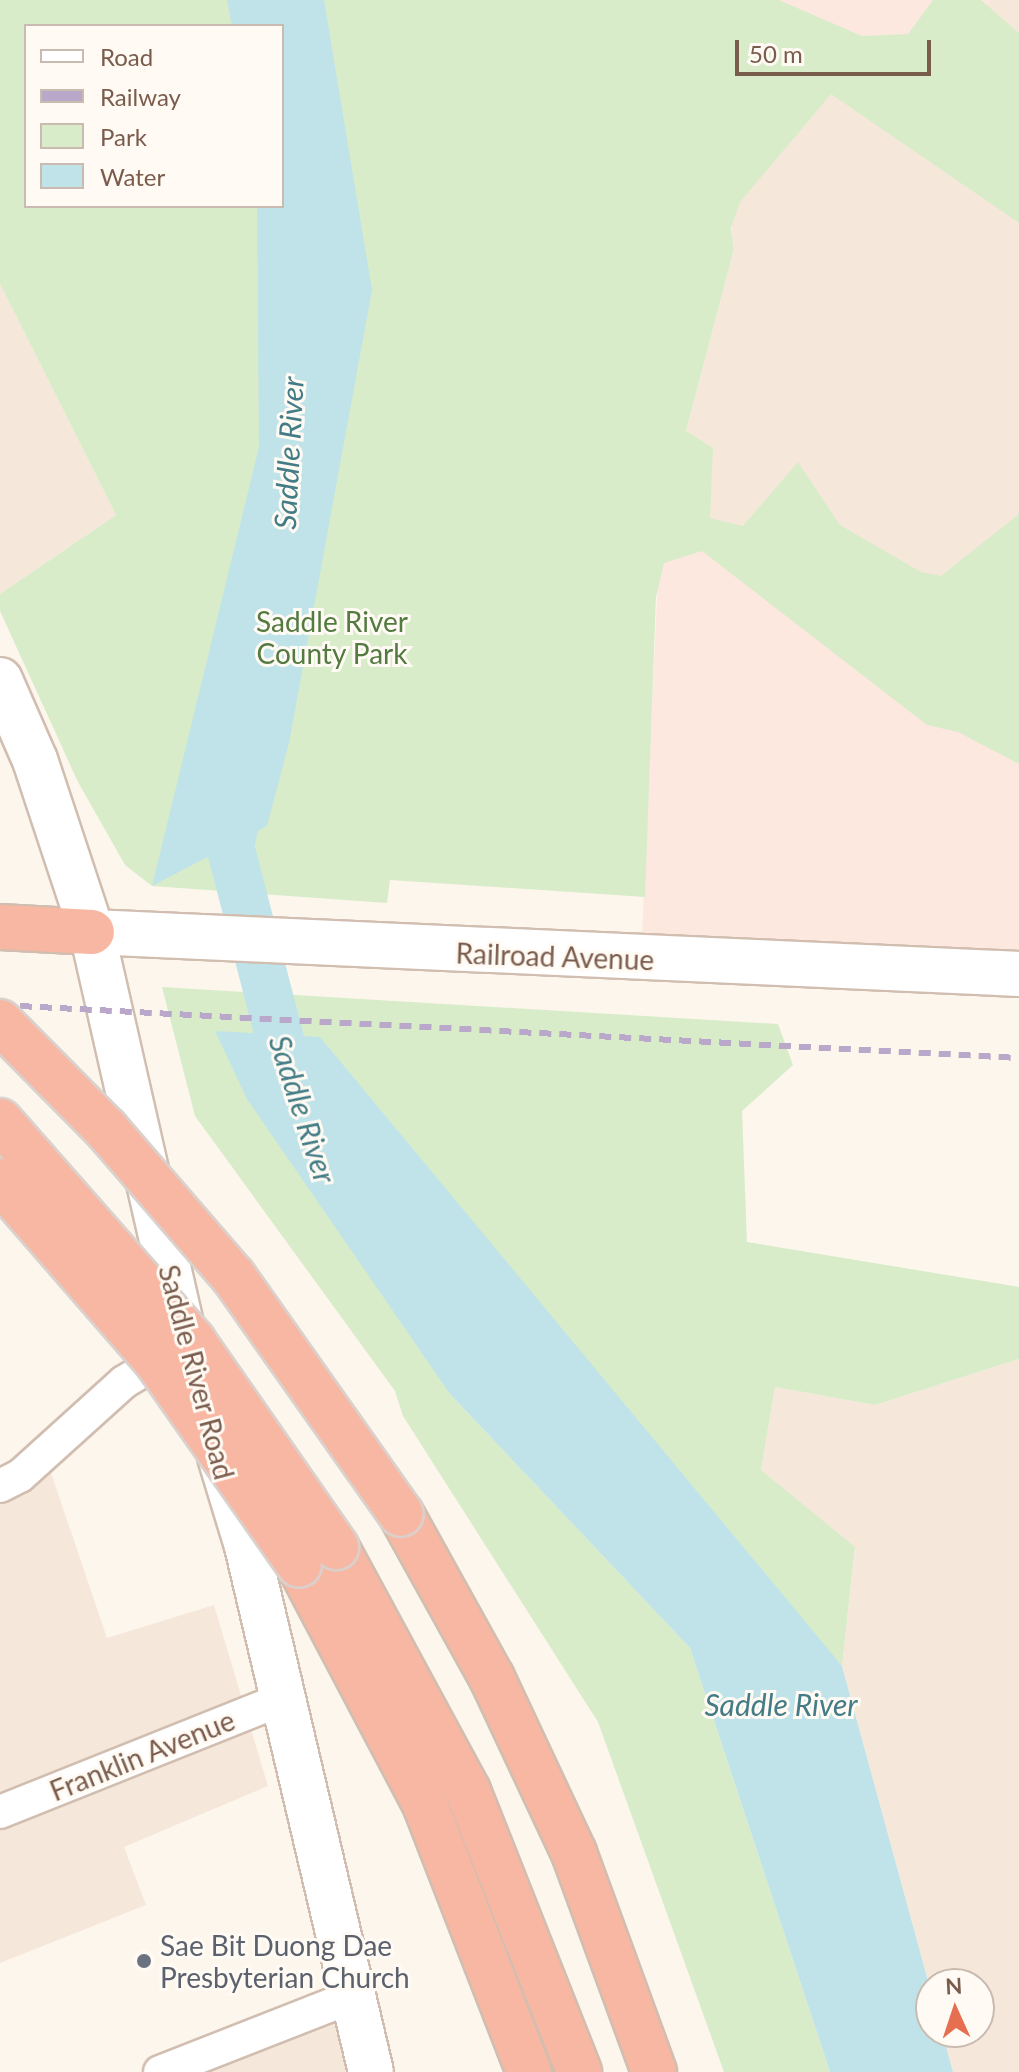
<!DOCTYPE html>
<style>
body{margin:0}
#map{position:relative;width:1019px;height:2072px;overflow:hidden;background:#fdf6ec;font-family:Lato,sans-serif}
div>[style]{position:absolute}
.residential>*{inset:0;background:#f5e8da}
.commercial>*{inset:0;background:#fde8e0}
.green>*{inset:0;background:#d8ecc9}
.water>*{inset:0;background:#bfe3e8}
.river>*{height:48px;margin:-24px;padding:0 24px;transform-origin:24px;border-radius:24px;background:#bfe3e8}
.roads{filter:drop-shadow(2px 0 #d1beb0) drop-shadow(-2px 0 #d1beb0) drop-shadow(0 2px #d1beb0) drop-shadow(0 -2px #d1beb0)}
.street>*{height:32px;margin:-16px;padding:0 16px;transform-origin:16px;border-radius:16px;background:#fff}
.secondary>*{height:44px;margin:-22px;padding:0 22px;transform-origin:22px;border-radius:22px;background:#fff}
.highway>*{height:44px;margin:-22px;padding:0 22px;transform-origin:22px;border-radius:22px;background:#f7b7a3}
.rail>*{height:6px;margin-top:-3px;transform-origin:0;background:repeating-linear-gradient(90deg,#b9a8c9 0 12px,transparent 0 20px)}
.bridges{filter:drop-shadow(2px 0 #dad1cd) drop-shadow(-2px 0 #dad1cd) drop-shadow(0 2px #dad1cd) drop-shadow(0 -2px #dad1cd)}
.highway-bridge>*{height:44px;margin:-22px;padding:0 22px;transform-origin:22px;border-radius:22px;background:#f7b7a3}
.dots>*{width:22px;height:22px;translate:-50% -50%;box-sizing:border-box;border:4px solid #fffaf3;border-radius:50%}
span{translate:-50% -50%;white-space:nowrap;text-align:center;line-height:1.15;-webkit-text-stroke:6px #fffaf3;paint-order:stroke}
.park-label{font-size:28px;color:#537a41}
.street-label{font-size:28px;color:#7a5c4d}
.worship-label{font-size:28px;color:#5b616d}
.left{translate:0 -50%;text-align:left}
.water-label{font-size:30px;color:#437c86;font-style:italic}
.legend{position:absolute;left:24px;top:24px;width:260px;height:184px;box-sizing:border-box;background:#fffaf3;border:2px solid #cabbb1;margin:0;padding:10px 14px;list-style:none;font-size:24px;color:#7a5c4d}
.legend li{display:flex;align-items:center;gap:16px;height:40px}
.legend b{width:40px;border:2px solid #cabbb1}
.north{position:absolute;left:915px;top:1968px;width:80px;height:80px;box-sizing:border-box;background:#fffaf3;border:2px solid #cabbb1;border-radius:50%;rotate:357deg;font-size:22px;font-weight:700;line-height:32px;text-align:center;color:#7a5c4d}
.north::after{content:'';display:block;margin:auto;width:28px;height:36px;background:#e76f51;clip-path:polygon(50% 0,100% 100%,50% 72%,0 100%)}
.scale{position:absolute;left:735px;top:40px;width:196px;height:36px;box-sizing:border-box;border:4px solid #7a5c4d;border-top:0;padding-left:10px;font-size:24px;line-height:28px;white-space:nowrap;color:#7a5c4d;-webkit-text-stroke:6px #fffaf3;paint-order:stroke}
</style>
<div id="map">
<div class="residential">
<div style="clip-path:polygon(991px 0,1019px 0,1019px 602px,660px 530px,734px 249px,724px 167px,797px 65px,895px 131px)"></div>
<div style="clip-path:polygon(0 284px,116px 515px,0 594px)"></div>
<div style="clip-path:polygon(1019px 1359px,1019px 2072px,953px 2072px,942px 2032px,979px 2032px,979px 1984px,931px 1984px,931px 1992px,842px 1666px,855px 1548px,761px 1470px,775px 1387px,875px 1405px)"></div>
<div style="clip-path:polygon(51px 1473px,107px 1638px,214px 1605px,268px 1786px,124px 1847px,146px 1905px,0 1963px,0 1489px)"></div>
<div style="clip-path:polygon(333px 2015px,347px 2072px,177px 2072px)"></div>
</div>
<div class="commercial">
<div style="clip-path:polygon(731px 0,991px 0,895px 131px)"></div>
<div style="clip-path:polygon(660px 530px,1019px 602px,1019px 974px,641px 959px)"></div>
</div>
<div class="green">
<div style="clip-path:polygon(evenodd,0 0,779px 0,862px 36px,908px 34px,933px 0,981px 0,1019px 33px,1019px 223px,831px 94px,740px 202px,731px 228px,734px 249px,686px 431px,713px 448px,710px 518px,743px 526px,798px 462px,840px 525px,921px 572px,941px 576px,1019px 514px,1019px 764px,958px 732px,927px 725px,702px 551px,664px 563px,656px 597px,645px 897px,390px 880px,387px 903px,152px 886px,125px 865px,78px 782px,0 611px,0 594px,116px 515px,0 284px,0 0,26px 26px,282px 26px,282px 206px,26px 206px,26px 26px)"></div>
<div style="clip-path:polygon(162px 987px,778px 1024px,793px 1065px,742px 1111px,747px 1242px,1019px 1287px,1019px 1359px,875px 1405px,775px 1387px,761px 1470px,855px 1547px,842px 1666px,329px 1090px,450px 1394px,690px 1648px,830px 2072px,724px 2072px,598px 1722px,403px 1416px,395px 1391px,195px 1116px)"></div>
</div>
<div class="water">
<div style="clip-path:polygon(227px 0,324px 0,372px 290px,289px 743px,267px 826px,152px 886px,259px 447px,257px 206px,282px 206px,282px 26px,232px 26px)"></div>
<div style="clip-path:polygon(215px 1031px,320px 1037px,842px 1666px,931px 1992px,931px 2032px,942px 2032px,953px 2072px,830px 2072px,690px 1648px,450px 1394px,247px 1099px)"></div>
</div>
<div class="river">
<div style="left:245px;top:781px;width:67px;rotate:103deg"></div>
<div style="left:230px;top:846px;width:259px;rotate:75.5deg"></div>
</div>
<div class="roads">
<div class="street">
<div style="left:0;top:1486px;width:22px;rotate:-27deg"></div>
<div style="left:20px;top:1476px;width:140px;rotate:-42.1deg"></div>
<div style="left:124px;top:1382px;width:61px;rotate:-30.8deg"></div>
<div style="left:0;top:1812px;width:305px;rotate:-21.8deg"></div>
<div style="left:160px;top:2072px;width:208px;rotate:-21.4deg"></div>
</div>
<div class="secondary">
<div style="left:0;top:680px;width:87px;rotate:66.4deg"></div>
<div style="left:35px;top:760px;width:181px;rotate:71.7deg"></div>
<div style="left:92px;top:932px;width:419px;rotate:77.2deg"></div>
<div style="left:92px;top:932px;width:928px;rotate:2.59deg"></div>
<div style="left:220px;top:1457px;width:93px;rotate:73.1deg"></div>
<div style="left:247px;top:1546px;width:540px;rotate:76.74deg"></div>
</div>
<div class="highway">
<div style="left:0;top:927px;width:92px;rotate:3.1deg"></div>
<div style="left:401px;top:1514px;width:188px;rotate:61deg"></div>
<div style="left:492px;top:1678px;width:193px;rotate:64.9deg"></div>
<div style="left:574px;top:1853px;width:233px;rotate:69.9deg"></div>
<div style="left:336px;top:1547px;width:277px;rotate:61.6deg"></div>
<div style="left:468px;top:1791px;width:302px;rotate:68.4deg"></div>
<div style="left:299px;top:1565px;width:270px;rotate:62.2deg"></div>
<div style="left:425px;top:1804px;width:287px;rotate:68.8deg"></div>
</div>
</div>
<div class="rail">
<div style="left:0;top:1005px;width:1020px;rotate:2.98deg"></div>
</div>
<div class="bridges">
<div class="highway-bridge">
<div style="left:0;top:1022px;width:151px;rotate:45.3deg"></div>
<div style="left:106px;top:1129px;width:194px;rotate:49.2deg"></div>
<div style="left:233px;top:1276px;width:291px;rotate:54.8deg"></div>
<div style="left:0;top:1121px;width:293px;rotate:48.7deg"></div>
<div style="left:193px;top:1341px;width:251px;rotate:55.2deg"></div>
<div style="left:0;top:1181px;width:236px;rotate:49deg"></div>
<div style="left:155px;top:1359px;width:251px;rotate:55deg"></div>
</div>
</div>
<div class="dots">
<div style="left:144px;top:1961px;background:#6b7280"></div>
</div>
<div class="park-label">
<span style="left:332px;top:637px">Saddle River<br>County Park</span>
</div>
<div class="street-label">
<span style="left:555px;top:956px;rotate:2deg">Railroad Avenue</span>
<span style="left:197px;top:1372px;rotate:75deg">Saddle River Road</span>
<span style="left:142px;top:1755px;rotate:-22deg">Franklin Avenue</span>
</div>
<div class="worship-label">
<span class="left" style="left:160px;top:1961px">Sae Bit Duong Dae<br>Presbyterian Church</span>
</div>
<div class="water-label">
<span style="left:288px;top:453px;rotate:-87deg">Saddle River</span>
<span style="left:303px;top:1109px;rotate:72deg">Saddle River</span>
<span style="left:781px;top:1704px">Saddle River</span>
</div>
<ul class="legend">
<li><b style="height:10px;background:#fff"></b>Road</li>
<li><b style="height:10px;background:#b9a8c9"></b>Railway</li>
<li><b style="height:22px;background:#d8ecc9"></b>Park</li>
<li><b style="height:22px;background:#bfe3e8"></b>Water</li>
</ul>
<div class="north">N</div>
<div class="scale">50 m</div>
</div>
